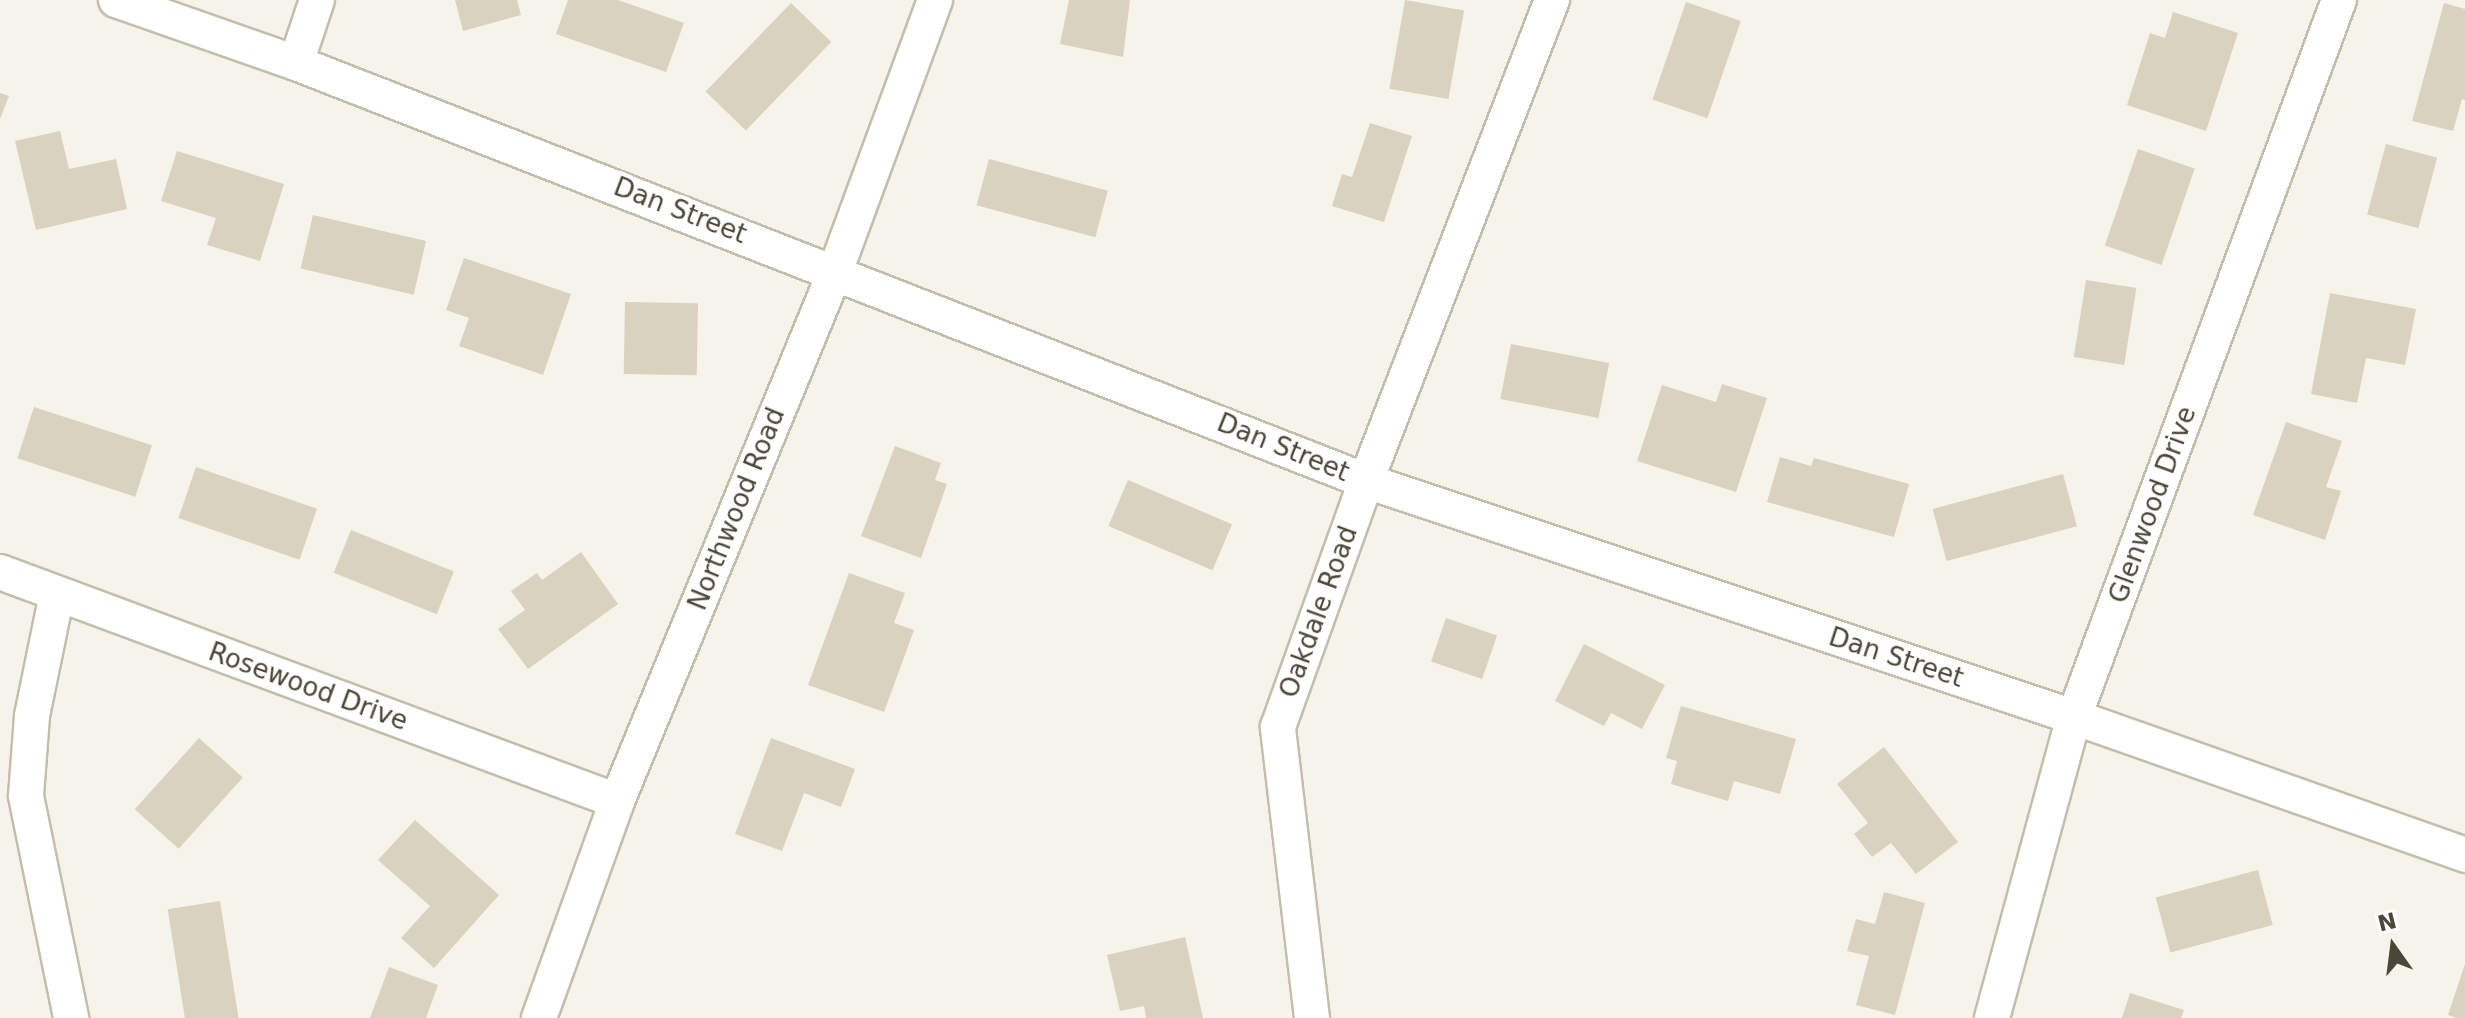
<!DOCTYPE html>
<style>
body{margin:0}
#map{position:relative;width:2465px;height:1018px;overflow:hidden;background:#f6f4ea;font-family:"DejaVu Sans",sans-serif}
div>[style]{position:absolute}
.building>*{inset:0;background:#d8d2bf;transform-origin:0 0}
.roads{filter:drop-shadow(2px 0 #c2beac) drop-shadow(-2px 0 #c2beac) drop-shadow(0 2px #c2beac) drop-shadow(0 -2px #c2beac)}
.street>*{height:34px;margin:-17px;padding:0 17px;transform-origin:17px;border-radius:17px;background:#fff}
span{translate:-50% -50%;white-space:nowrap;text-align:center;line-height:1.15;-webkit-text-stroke:8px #fff;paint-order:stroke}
.street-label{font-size:26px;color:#4b4638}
.north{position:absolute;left:2353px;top:906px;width:80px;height:80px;-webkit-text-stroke:6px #fff;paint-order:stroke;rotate:346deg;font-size:22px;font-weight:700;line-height:32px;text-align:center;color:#4b4638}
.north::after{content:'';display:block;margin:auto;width:28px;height:36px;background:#4b4638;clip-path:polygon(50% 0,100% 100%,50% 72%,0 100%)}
</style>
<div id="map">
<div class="building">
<div style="clip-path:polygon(455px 0,517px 0,521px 15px,463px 31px)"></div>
<div style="clip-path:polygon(568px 0,618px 0,684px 23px,666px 72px,556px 34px)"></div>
<div style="clip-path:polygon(1069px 0,1130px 0,1123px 57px,1060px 44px)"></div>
<div style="left:1405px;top:0;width:60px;height:90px;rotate:10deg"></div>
<div style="left:1686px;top:2px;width:58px;height:103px;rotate:19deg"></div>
<div style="left:791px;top:3px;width:56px;height:123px;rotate:44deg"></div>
<div style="clip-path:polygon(2444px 3px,2465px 9px,2465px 100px,2462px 99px,2453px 131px,2412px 121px)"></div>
<div style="clip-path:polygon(2173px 12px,2238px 33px,2206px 131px,2127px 105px,2150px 33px,2165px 38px)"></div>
<div style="clip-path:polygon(0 93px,9px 96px,0 119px)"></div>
<div style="clip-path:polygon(1370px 123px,1412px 136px,1384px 222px,1332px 206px,1342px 174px,1352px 177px)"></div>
<div style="clip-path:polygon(60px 131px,69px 169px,116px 159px,127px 209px,36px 230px,15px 141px)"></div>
<div style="left:2386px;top:144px;width:53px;height:73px;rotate:15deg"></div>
<div style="left:2138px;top:149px;width:60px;height:102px;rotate:19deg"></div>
<div style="clip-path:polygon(177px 151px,284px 184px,260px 261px,207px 245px,216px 218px,161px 201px)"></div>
<div style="left:989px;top:159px;width:123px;height:48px;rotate:15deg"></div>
<div style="left:313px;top:215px;width:116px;height:55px;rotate:13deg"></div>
<div style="clip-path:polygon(464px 258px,571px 294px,543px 375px,459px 346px,469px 318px,446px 310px)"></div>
<div style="left:2086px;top:280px;width:51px;height:78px;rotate:9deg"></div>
<div style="clip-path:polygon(2330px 293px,2416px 309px,2405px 365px,2366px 358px,2357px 403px,2311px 394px)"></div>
<div style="left:625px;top:302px;width:73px;height:72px;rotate:1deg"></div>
<div style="left:1511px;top:344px;width:100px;height:56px;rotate:11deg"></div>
<div style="clip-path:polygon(1722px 384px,1767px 398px,1736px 492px,1637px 461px,1662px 385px,1716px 402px)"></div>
<div style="left:34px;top:407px;width:124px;height:54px;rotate:18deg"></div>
<div style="clip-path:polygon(2286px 422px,2342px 441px,2326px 487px,2341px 491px,2325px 540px,2253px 515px)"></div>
<div style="clip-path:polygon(895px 446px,941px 463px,935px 480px,947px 484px,921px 558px,861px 536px)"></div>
<div style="clip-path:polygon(1780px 457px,1811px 466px,1814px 458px,1909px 484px,1894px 537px,1767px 502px)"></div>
<div style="left:196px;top:467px;width:128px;height:54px;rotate:19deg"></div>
<div style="left:2063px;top:474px;width:54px;height:135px;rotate:75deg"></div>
<div style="left:1128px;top:480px;width:113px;height:50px;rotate:23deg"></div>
<div style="left:351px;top:530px;width:111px;height:46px;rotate:22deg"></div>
<div style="clip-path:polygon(581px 552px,618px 604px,528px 669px,498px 629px,525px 610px,511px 591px,537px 573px,542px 580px)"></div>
<div style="clip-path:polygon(849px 573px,905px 593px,894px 623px,914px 630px,884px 712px,808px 685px)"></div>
<div style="left:1446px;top:618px;width:54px;height:46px;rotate:19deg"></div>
<div style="clip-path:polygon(1584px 644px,1665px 685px,1642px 729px,1611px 713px,1604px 726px,1555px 701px)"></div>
<div style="clip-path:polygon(1681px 706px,1796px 739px,1780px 794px,1734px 781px,1728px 801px,1671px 784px,1677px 761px,1666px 758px)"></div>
<div style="left:199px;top:738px;width:59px;height:96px;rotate:42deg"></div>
<div style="clip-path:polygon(771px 738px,855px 769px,841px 807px,804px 793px,782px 851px,735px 834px)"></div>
<div style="clip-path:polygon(1884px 747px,1958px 842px,1916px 874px,1891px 843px,1872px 857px,1854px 834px,1868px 823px,1837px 784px)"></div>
<div style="clip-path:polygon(415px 820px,499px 895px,434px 968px,401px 938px,430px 906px,378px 860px)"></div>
<div style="left:2258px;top:870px;width:57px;height:106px;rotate:75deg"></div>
<div style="clip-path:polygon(1884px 892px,1925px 903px,1895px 1015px,1856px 1005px,1869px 956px,1847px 951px,1856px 919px,1875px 924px)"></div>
<div style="left:220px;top:901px;width:119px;height:53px;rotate:81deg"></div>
<div style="clip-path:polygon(1185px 937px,1203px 1018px,1146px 1018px,1144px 1006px,1120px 1011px,1107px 955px)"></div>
<div style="clip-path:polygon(2465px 964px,2465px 1018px,2457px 1018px,2448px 1015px)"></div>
<div style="clip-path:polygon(389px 967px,438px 985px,426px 1018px,370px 1018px)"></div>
<div style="clip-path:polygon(2130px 993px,2184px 1010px,2181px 1018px,2122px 1018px)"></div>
</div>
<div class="roads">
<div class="street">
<div style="left:116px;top:0;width:191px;rotate:19.3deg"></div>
<div style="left:296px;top:63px;width:1149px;rotate:21.34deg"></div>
<div style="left:1366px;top:481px;width:746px;rotate:18.43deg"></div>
<div style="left:2074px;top:717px;width:415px;rotate:19.4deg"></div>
<div style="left:296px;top:63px;width:66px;rotate:-71.6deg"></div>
<div style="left:0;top:572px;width:658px;rotate:20.36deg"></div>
<div style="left:57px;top:594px;width:125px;rotate:101.6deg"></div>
<div style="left:32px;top:716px;width:80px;rotate:94.3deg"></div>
<div style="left:26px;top:796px;width:227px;rotate:78.5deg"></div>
<div style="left:539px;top:1018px;width:231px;rotate:-70.2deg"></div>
<div style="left:617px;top:801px;width:572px;rotate:-67.6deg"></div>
<div style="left:835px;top:272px;width:290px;rotate:-69.8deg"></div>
<div style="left:1312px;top:1018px;width:293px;rotate:-96.7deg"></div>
<div style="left:1278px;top:727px;width:261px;rotate:-70.3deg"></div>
<div style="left:1366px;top:481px;width:516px;rotate:-68.86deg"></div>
<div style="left:1992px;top:1018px;width:312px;rotate:-74.8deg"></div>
<div style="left:2074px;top:717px;width:764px;rotate:-69.72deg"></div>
</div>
</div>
<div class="street-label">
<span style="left:680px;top:211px;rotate:21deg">Dan Street</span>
<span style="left:1283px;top:448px;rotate:22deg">Dan Street</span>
<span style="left:2153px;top:505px;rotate:-70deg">Glenwood Drive</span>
<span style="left:737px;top:509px;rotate:-68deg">Northwood Road</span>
<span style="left:1319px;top:612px;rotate:-70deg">Oakdale Road</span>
<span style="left:1896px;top:658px;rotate:18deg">Dan Street</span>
<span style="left:308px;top:687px;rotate:20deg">Rosewood Drive</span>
</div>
<div class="north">N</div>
</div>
